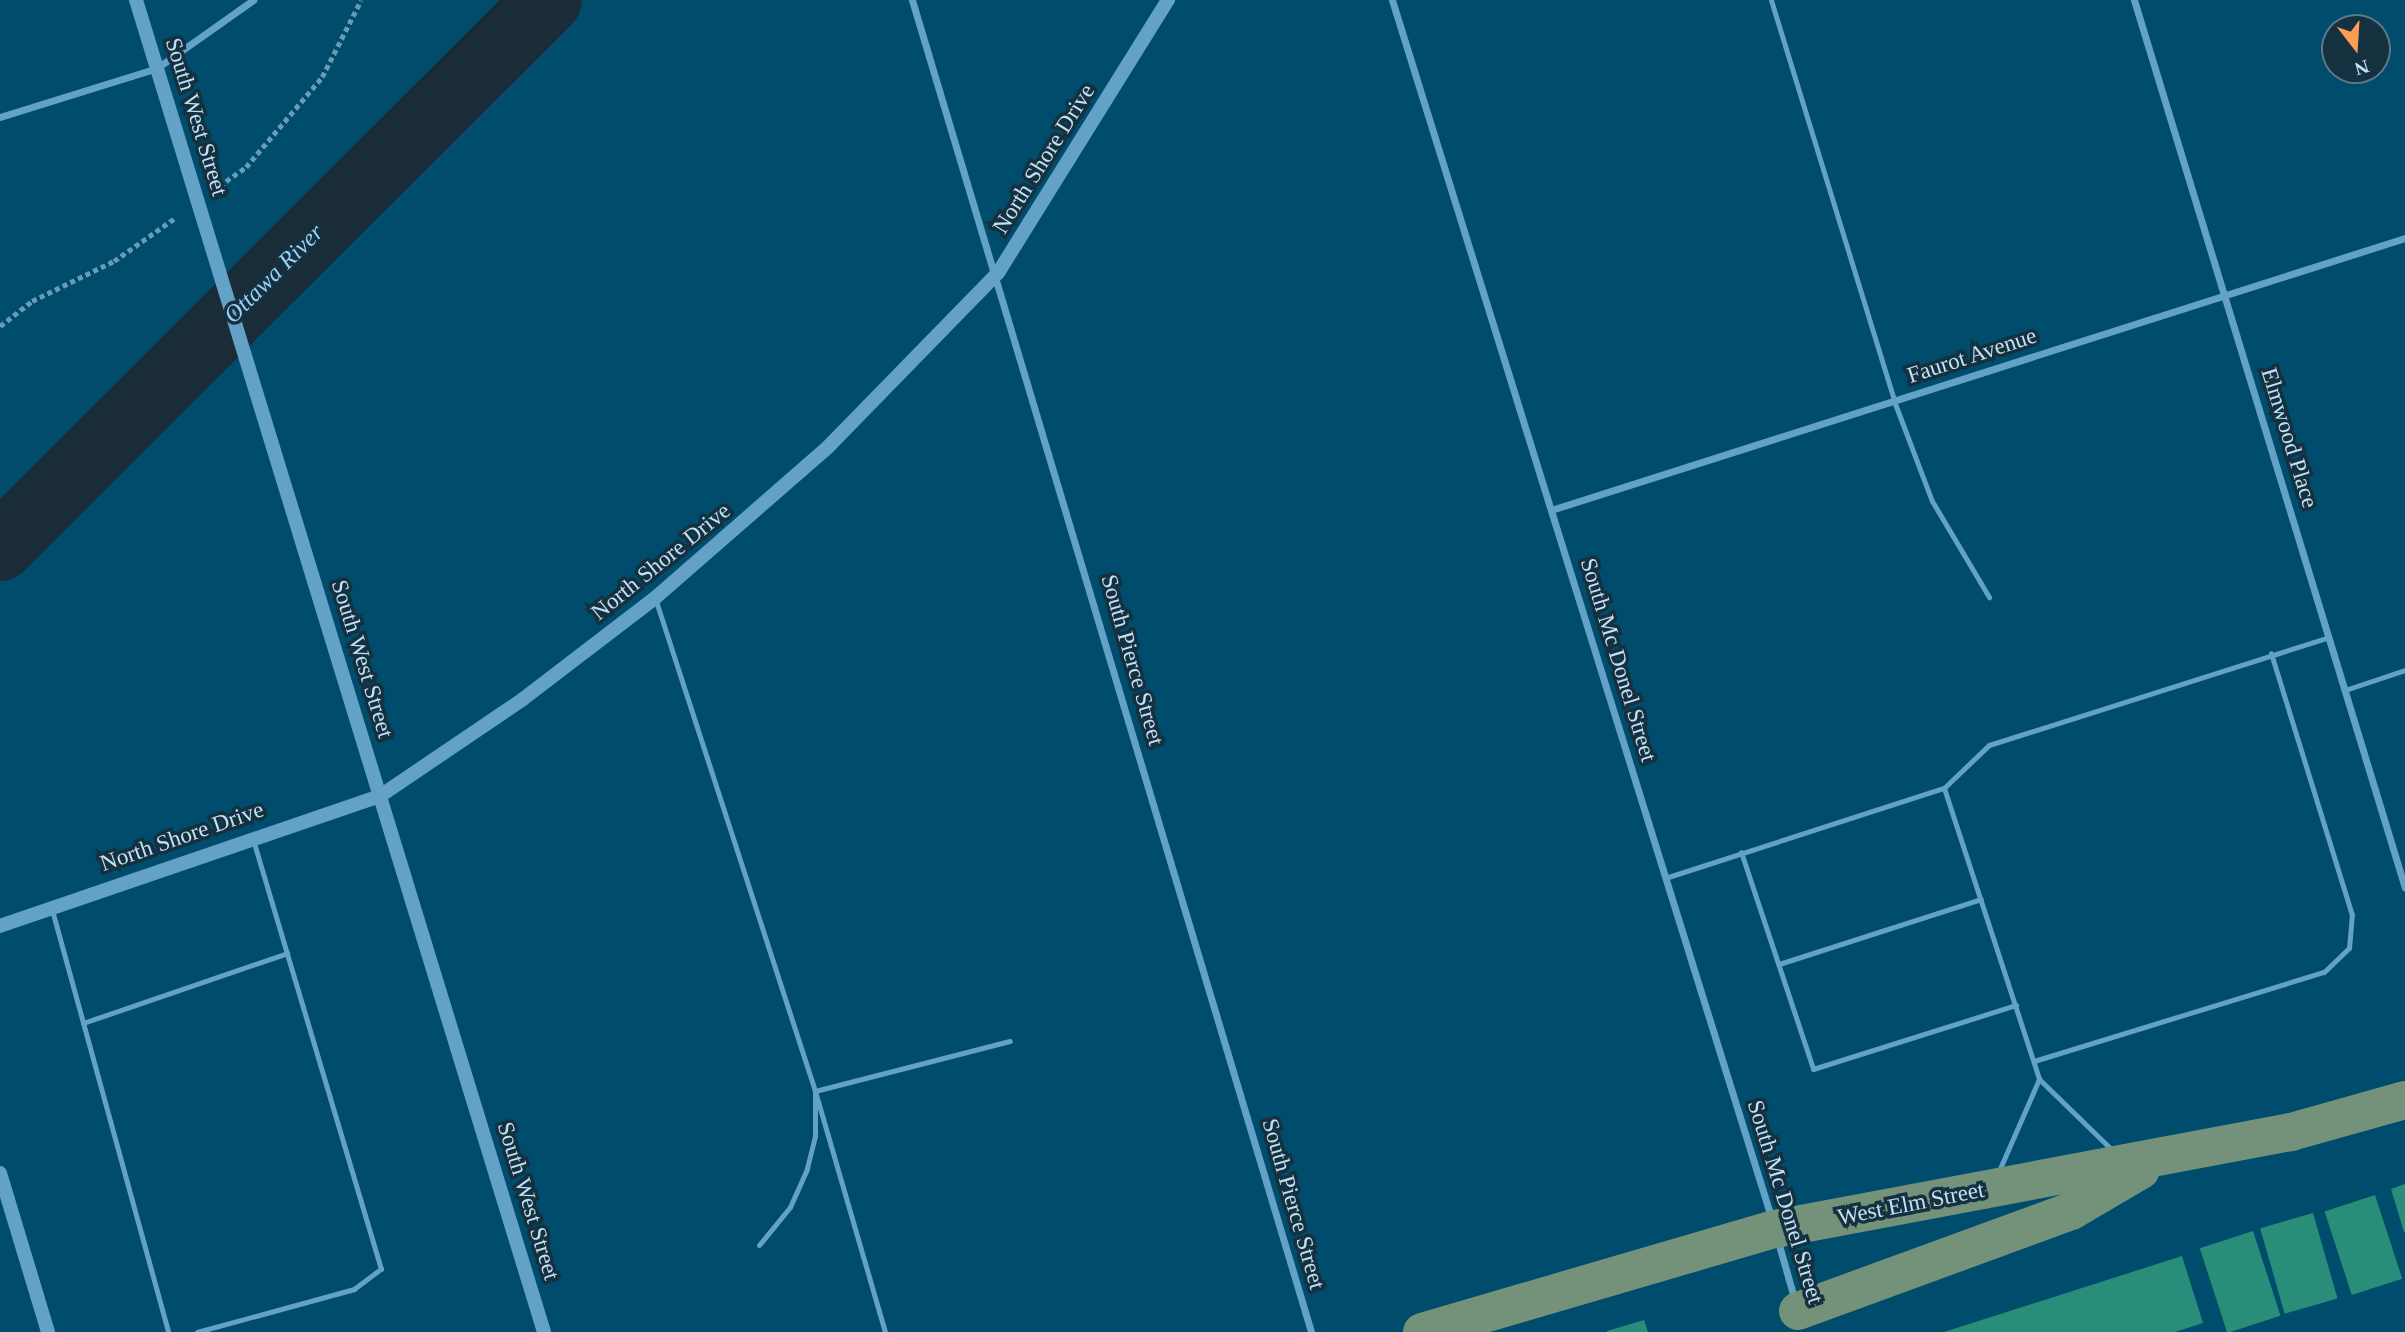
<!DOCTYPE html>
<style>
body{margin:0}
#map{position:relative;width:2405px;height:1332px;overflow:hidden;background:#004c6d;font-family:"Times New Roman",serif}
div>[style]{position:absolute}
.river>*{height:68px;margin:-34px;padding:0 34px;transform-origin:34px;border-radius:34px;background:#192c37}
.building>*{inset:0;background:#288e79;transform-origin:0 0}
.path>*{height:4.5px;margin-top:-2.25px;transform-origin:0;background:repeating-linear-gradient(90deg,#689cb6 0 5px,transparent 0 8.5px)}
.lane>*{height:5px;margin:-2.5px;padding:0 2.5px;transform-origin:2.5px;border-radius:2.5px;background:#63a1c6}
.street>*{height:7px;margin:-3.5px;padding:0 3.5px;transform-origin:3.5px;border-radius:3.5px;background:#63a1c6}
.secondary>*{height:14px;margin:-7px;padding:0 7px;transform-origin:7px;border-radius:7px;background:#63a1c6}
.primary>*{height:38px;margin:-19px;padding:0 19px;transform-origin:19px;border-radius:19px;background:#739279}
span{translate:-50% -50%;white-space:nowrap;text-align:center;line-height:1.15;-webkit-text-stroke:7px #15303f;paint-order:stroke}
.street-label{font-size:23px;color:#c3e1f5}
.water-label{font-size:24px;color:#99d2f5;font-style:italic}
.north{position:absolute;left:2321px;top:14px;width:70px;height:70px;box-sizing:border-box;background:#15303f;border:2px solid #5b7788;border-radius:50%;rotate:163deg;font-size:19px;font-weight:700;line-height:28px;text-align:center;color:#c3e1f5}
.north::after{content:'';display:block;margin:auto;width:24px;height:32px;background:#fc9d54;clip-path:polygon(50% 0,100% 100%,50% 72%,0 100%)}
</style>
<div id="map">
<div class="river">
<div style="left:0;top:547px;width:774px;rotate:-44.95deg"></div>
</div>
<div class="building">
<div style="clip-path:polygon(2405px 1184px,2405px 1232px,2404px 1232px,2391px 1189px)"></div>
<div style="left:2375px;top:1195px;width:88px;height:53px;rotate:72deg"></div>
<div style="left:2313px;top:1213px;width:89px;height:55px;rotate:74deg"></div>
<div style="left:2253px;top:1231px;width:89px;height:56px;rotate:72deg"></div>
<div style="clip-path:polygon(2182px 1256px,2203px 1323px,2175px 1332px,1944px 1332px)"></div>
<div style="clip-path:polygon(1644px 1320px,1648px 1332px,1607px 1332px,1607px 1331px)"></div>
</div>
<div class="path">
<div style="left:219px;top:186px;width:33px;rotate:-35deg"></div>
<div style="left:246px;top:167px;width:118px;rotate:-49.8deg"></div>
<div style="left:322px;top:77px;width:86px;rotate:-63.1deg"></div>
<div style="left:0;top:326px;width:41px;rotate:-38deg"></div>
<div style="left:32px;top:301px;width:91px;rotate:-26deg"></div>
<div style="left:114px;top:261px;width:75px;rotate:-35.2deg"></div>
</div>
<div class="lane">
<div style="left:1771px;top:0;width:419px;rotate:72.9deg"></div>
<div style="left:1894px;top:401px;width:107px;rotate:69.2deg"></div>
<div style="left:1932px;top:501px;width:112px;rotate:59.3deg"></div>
<div style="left:656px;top:601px;width:515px;rotate:72.02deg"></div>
<div style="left:815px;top:1091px;width:45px;rotate:90deg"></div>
<div style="left:815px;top:1136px;width:34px;rotate:104deg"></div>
<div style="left:807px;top:1169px;width:42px;rotate:114.1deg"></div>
<div style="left:790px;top:1207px;width:49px;rotate:129.2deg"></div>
<div style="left:2345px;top:690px;width:63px;rotate:-18.4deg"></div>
<div style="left:1944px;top:788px;width:306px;rotate:71.9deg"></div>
<div style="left:2039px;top:1079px;width:103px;rotate:44.2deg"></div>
<div style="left:1741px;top:852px;width:229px;rotate:71.6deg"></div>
<div style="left:1813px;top:1069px;width:213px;rotate:-17.5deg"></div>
<div style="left:1665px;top:878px;width:293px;rotate:-17.9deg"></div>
<div style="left:1944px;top:788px;width:62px;rotate:-43.7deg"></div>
<div style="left:1989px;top:745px;width:357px;rotate:-17.6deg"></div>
<div style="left:52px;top:910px;width:438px;rotate:74.6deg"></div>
<div style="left:1779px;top:964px;width:212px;rotate:-17.8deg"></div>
<div style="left:83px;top:1023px;width:216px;rotate:-18.9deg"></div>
<div style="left:2034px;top:1061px;width:303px;rotate:-17.1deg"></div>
<div style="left:2324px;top:972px;width:35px;rotate:-44deg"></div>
<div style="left:2349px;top:948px;width:33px;rotate:-85deg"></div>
<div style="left:2352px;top:915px;width:274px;rotate:-107.2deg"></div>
<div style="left:1998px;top:1173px;width:103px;rotate:-66.4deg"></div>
<div style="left:197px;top:1332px;width:163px;rotate:-15.3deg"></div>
<div style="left:354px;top:1289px;width:34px;rotate:-37deg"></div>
<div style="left:381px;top:1269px;width:448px;rotate:-106.6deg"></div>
<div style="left:885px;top:1332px;width:251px;rotate:-106.2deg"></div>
<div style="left:815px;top:1091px;width:201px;rotate:-14.4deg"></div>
</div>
<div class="street">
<div style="left:912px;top:0;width:1390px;rotate:73.32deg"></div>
<div style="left:1392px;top:0;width:1275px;rotate:72.7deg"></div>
<div style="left:2134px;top:0;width:928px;rotate:73.03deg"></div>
<div style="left:0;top:117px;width:164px;rotate:-17.3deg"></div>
<div style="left:157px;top:68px;width:118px;rotate:-35.3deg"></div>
<div style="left:1551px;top:510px;width:896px;rotate:-17.67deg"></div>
<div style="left:1777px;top:1238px;width:66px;rotate:74.1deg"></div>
</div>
<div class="secondary">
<div style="left:136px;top:0;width:1393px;rotate:72.97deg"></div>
<div style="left:0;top:926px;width:402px;rotate:-18.9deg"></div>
<div style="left:380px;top:796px;width:173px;rotate:-34.1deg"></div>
<div style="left:523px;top:699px;width:166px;rotate:-37.4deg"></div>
<div style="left:655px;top:598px;width:228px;rotate:-41.1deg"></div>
<div style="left:827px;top:448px;width:245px;rotate:-45.7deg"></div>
<div style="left:998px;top:273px;width:322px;rotate:-58.1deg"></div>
<div style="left:0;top:1173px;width:166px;rotate:73.2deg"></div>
</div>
<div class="primary">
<div style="left:1798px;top:1311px;width:291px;rotate:-20.1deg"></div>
<div style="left:2071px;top:1211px;width:81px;rotate:-30.4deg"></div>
<div style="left:1422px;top:1332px;width:368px;rotate:-16.3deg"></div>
<div style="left:1775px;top:1229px;width:525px;rotate:-10.65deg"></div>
<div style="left:2291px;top:1132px;width:118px;rotate:-15.7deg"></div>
</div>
<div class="street-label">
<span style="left:196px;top:117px;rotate:73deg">South West Street</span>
<span style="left:1044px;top:159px;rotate:-58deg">North Shore Drive</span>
<span style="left:1972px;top:356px;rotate:-18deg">Faurot Avenue</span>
<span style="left:2289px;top:438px;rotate:73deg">Elmwood Place</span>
<span style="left:661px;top:562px;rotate:-39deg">North Shore Drive</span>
<span style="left:362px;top:659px;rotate:73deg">South West Street</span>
<span style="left:1132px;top:660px;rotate:74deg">South Pierce Street</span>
<span style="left:1618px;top:660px;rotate:73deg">South Mc Donel Street</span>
<span style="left:182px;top:837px;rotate:-19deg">North Shore Drive</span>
<span style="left:528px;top:1201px;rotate:73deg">South West Street</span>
<span style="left:1785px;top:1202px;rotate:73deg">South Mc Donel Street</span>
<span style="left:1293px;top:1204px;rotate:74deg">South Pierce Street</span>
<span style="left:1911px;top:1204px;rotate:-11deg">West Elm Street</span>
</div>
<div class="water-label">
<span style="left:274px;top:274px;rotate:-45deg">Ottawa River</span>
</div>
<div class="north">N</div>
</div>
